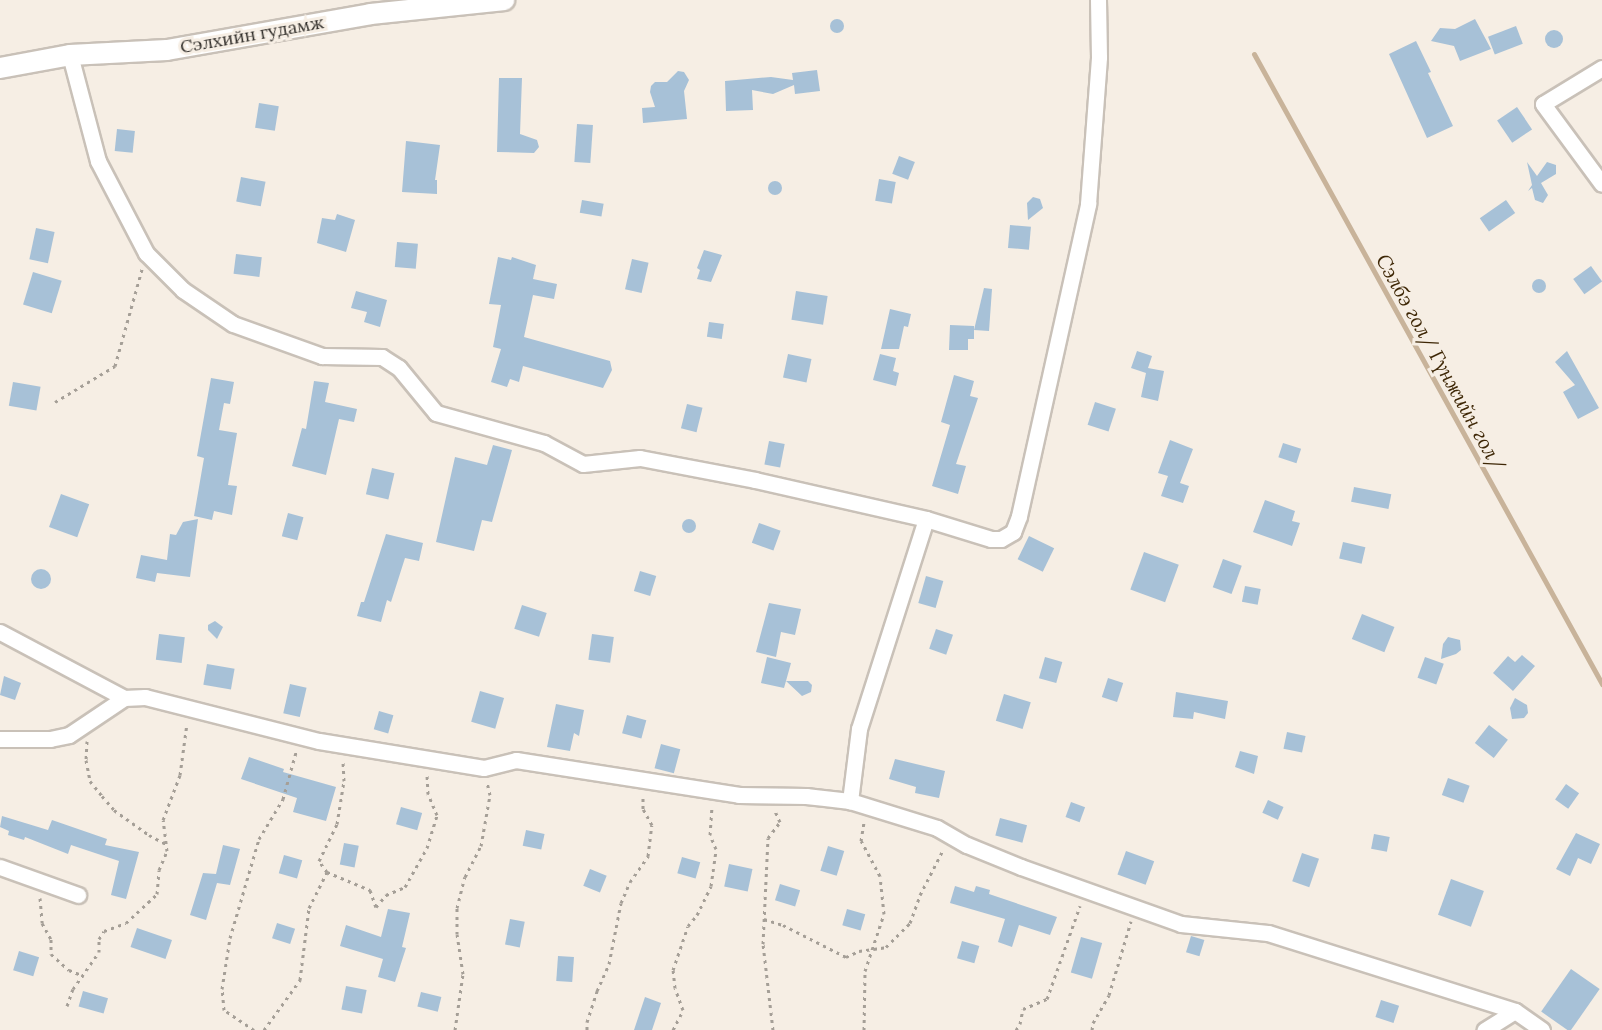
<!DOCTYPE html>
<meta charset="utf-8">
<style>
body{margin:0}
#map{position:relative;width:1602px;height:1030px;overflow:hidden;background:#f6eee4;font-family:Lora,serif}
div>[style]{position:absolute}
.stream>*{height:5px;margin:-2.5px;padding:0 2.5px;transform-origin:2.5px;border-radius:2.5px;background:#c8b39a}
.building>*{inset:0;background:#a7c1d7;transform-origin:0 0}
.round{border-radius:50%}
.path>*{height:3px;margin-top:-1.5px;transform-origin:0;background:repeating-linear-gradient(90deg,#a59f97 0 3px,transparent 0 7.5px)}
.roads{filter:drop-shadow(2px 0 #c9c1b8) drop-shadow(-2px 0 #c9c1b8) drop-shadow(0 2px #c9c1b8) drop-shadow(0 -2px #c9c1b8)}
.minor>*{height:15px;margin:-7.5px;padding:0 7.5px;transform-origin:7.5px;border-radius:7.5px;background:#fff}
.secondary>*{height:20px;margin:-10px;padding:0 10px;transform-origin:10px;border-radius:10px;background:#fff}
span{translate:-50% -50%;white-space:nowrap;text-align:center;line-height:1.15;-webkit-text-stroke:6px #f6eee4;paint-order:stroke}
.street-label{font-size:18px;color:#2f2c28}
.water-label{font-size:20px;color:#3e2706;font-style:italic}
</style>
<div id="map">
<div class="stream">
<div style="left:1254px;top:54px;width:720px;rotate:61.08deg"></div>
</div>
<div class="building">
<div class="round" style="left:830px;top:19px;width:14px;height:14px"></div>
<div style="clip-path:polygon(1475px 19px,1491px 49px,1460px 61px,1454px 46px,1431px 41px,1440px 28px,1455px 29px)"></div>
<div style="left:1516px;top:26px;width:19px;height:30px;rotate:69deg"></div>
<div class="round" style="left:1545px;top:30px;width:18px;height:18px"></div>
<div style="clip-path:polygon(1416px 41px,1431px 72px,1428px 73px,1453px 126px,1427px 138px,1389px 54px)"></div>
<div style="clip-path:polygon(817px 70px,820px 91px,795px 94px,794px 85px,773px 94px,752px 90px,753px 110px,726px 111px,725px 81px,771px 77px,793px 80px,792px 73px)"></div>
<div style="clip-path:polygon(678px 71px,684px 72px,689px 80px,684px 91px,687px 119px,643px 123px,642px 108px,655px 107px,650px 92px,651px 86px,655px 82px,667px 82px)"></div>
<div style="clip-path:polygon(499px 78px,522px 78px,520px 134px,537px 140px,539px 147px,534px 153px,497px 152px)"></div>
<div style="left:259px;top:103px;width:20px;height:25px;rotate:9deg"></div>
<div style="left:1517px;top:107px;width:27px;height:24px;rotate:56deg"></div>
<div style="left:577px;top:124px;width:16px;height:38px;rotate:4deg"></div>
<div style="left:117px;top:129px;width:18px;height:22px;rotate:6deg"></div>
<div style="clip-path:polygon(406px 141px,440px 145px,435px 180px,437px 180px,437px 194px,402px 192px)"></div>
<div style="left:899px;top:156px;width:17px;height:19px;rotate:21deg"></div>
<div style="clip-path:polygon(1527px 162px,1537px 176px,1547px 162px,1556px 165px,1556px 174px,1541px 183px,1548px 195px,1543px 203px,1535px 200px,1532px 188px,1528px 191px,1532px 185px)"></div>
<div style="left:241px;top:177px;width:25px;height:25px;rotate:11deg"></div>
<div style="left:879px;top:179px;width:17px;height:22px;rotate:10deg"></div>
<div class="round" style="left:768px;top:181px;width:14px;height:14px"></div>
<div style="clip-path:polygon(1033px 197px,1040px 199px,1043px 208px,1028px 220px,1027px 203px)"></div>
<div style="left:582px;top:200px;width:22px;height:13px;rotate:10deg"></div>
<div style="left:1506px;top:200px;width:16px;height:32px;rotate:55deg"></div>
<div style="clip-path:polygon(337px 214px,355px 220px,346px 252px,317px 243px,322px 218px,335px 220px)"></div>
<div style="left:1010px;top:225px;width:21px;height:23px;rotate:5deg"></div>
<div style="left:36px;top:228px;width:19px;height:32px;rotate:12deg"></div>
<div style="left:397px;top:242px;width:21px;height:25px;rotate:5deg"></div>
<div style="clip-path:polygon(704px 250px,722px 255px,711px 282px,697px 279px,700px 270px,697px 268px)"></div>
<div style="left:236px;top:254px;width:26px;height:20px;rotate:7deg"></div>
<div style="clip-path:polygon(498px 257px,511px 260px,512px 257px,536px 265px,533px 279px,557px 284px,554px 299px,533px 295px,524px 337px,610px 361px,612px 370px,603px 388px,523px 366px,519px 382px,510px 379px,507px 387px,491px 382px,501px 349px,493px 347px,501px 305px,489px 304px)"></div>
<div style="left:632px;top:259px;width:17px;height:31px;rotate:13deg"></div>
<div style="left:1591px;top:266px;width:19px;height:22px;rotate:54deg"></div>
<div style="left:33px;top:272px;width:30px;height:34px;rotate:17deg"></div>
<div class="round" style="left:1532px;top:279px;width:14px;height:14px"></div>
<div style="clip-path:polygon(984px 288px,992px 289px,989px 331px,974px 330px)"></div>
<div style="clip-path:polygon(356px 291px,387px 300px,380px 327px,364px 322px,367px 312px,351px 308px)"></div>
<div style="left:796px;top:291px;width:32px;height:29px;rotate:9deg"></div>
<div style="clip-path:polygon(890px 309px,911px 314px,908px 327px,904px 326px,899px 349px,881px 349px)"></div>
<div style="left:709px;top:322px;width:15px;height:15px;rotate:8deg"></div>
<div style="clip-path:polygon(950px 325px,974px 326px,974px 339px,968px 339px,968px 350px,949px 350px)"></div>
<div style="clip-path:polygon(1137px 351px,1152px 356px,1148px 368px,1164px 371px,1158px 401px,1141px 397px,1146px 373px,1131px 368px)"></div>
<div style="clip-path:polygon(1567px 351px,1599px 408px,1578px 419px,1563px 392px,1575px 385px,1555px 362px)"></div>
<div style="left:788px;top:354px;width:24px;height:24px;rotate:12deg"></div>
<div style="clip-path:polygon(880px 354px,896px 358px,893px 371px,899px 373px,896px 386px,873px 380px)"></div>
<div style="clip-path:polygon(954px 375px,974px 381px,970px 396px,978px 398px,956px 464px,966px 466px,958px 494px,932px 486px,950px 425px,941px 422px)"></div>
<div style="clip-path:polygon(211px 378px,234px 382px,230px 404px,224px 403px,219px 430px,237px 433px,228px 485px,237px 486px,232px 515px,214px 511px,212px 520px,194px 516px,204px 458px,197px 456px)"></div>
<div style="clip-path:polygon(314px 381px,329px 383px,325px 402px,357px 409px,354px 422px,339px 419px,326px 475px,292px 466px,302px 428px,306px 429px)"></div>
<div style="left:13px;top:382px;width:28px;height:24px;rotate:10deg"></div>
<div style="left:1095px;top:402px;width:22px;height:24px;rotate:18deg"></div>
<div style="left:687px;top:404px;width:16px;height:25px;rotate:14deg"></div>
<div style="clip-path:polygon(1170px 440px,1193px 449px,1180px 483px,1189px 486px,1183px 503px,1161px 496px,1168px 476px,1158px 473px)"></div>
<div style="left:769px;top:441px;width:16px;height:24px;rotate:11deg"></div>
<div style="left:1283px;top:443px;width:19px;height:15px;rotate:18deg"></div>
<div style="clip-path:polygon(493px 445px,512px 450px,492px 522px,482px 520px,474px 551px,436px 542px,455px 457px,487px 465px)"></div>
<div style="left:372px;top:468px;width:23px;height:27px;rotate:13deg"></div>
<div style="left:1354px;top:487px;width:38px;height:15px;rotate:11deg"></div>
<div style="left:61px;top:494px;width:30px;height:35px;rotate:20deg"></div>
<div style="clip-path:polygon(1265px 500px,1295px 511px,1292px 521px,1300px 523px,1292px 546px,1253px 532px)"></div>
<div style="left:288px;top:513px;width:16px;height:24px;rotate:15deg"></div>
<div class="round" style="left:682px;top:519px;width:14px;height:14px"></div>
<div style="clip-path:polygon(198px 519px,190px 577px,157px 573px,155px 582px,136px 578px,141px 555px,167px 560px,170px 534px,176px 535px,183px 522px)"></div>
<div style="left:759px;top:523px;width:23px;height:21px;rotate:20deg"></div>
<div style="clip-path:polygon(386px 534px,423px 543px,419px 561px,405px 558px,391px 602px,387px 600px,381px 622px,357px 616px,361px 602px,364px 602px)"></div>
<div style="left:1029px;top:536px;width:28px;height:26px;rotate:26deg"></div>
<div style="left:1343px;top:542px;width:23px;height:17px;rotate:13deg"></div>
<div style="left:1144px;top:552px;width:37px;height:40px;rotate:20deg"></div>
<div style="left:1223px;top:559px;width:20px;height:30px;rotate:20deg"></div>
<div class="round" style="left:31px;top:569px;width:20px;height:20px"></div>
<div style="left:640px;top:571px;width:17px;height:21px;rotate:17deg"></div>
<div style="left:926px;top:576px;width:18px;height:28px;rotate:16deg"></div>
<div style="left:1245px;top:586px;width:16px;height:16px;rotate:11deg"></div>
<div style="clip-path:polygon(769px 603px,801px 609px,795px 635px,781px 632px,776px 657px,756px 652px)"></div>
<div style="left:522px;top:605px;width:26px;height:25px;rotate:18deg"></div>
<div style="left:1362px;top:614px;width:35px;height:27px;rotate:22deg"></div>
<div style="clip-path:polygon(215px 621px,223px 627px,217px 639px,208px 630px,208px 625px)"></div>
<div style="left:936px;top:629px;width:18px;height:21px;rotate:19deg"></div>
<div style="left:159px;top:634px;width:26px;height:26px;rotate:7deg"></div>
<div style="left:592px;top:634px;width:22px;height:26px;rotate:8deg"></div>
<div style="clip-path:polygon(1448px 637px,1460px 640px,1461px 650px,1456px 654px,1441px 659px,1443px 644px)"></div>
<div style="clip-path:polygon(1522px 655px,1535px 666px,1513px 691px,1493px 673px,1508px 656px,1515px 662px)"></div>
<div style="clip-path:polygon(767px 657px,791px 663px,786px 681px,808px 681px,812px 685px,811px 692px,802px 696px,786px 681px,784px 688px,761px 683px)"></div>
<div style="left:1045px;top:657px;width:18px;height:22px;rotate:16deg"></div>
<div style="left:1425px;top:657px;width:20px;height:22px;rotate:20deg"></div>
<div style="left:207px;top:664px;width:28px;height:21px;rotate:10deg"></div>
<div style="clip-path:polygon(4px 676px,21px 683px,15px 700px,0 695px)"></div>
<div style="left:1108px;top:678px;width:16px;height:20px;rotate:18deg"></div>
<div style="left:290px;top:684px;width:17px;height:30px;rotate:13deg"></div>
<div style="left:480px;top:691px;width:25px;height:32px;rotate:16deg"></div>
<div style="clip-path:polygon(1176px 692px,1228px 701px,1225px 719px,1194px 712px,1193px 719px,1173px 717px)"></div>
<div style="left:1004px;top:694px;width:28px;height:28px;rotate:17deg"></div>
<div style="clip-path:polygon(1515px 698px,1527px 705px,1528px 713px,1524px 718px,1512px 719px,1510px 708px)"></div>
<div style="clip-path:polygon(556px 704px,584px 710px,579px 736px,574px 733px,570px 751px,547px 747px)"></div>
<div style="left:379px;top:711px;width:15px;height:19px;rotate:16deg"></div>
<div style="left:627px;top:715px;width:20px;height:19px;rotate:15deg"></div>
<div style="left:1489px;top:725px;width:24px;height:23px;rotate:38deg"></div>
<div style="left:1287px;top:732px;width:19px;height:17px;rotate:12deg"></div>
<div style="left:661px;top:744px;width:20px;height:25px;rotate:15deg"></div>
<div style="clip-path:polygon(1240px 751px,1258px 756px,1254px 774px,1235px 767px)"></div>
<div style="clip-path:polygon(249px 757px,284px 769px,283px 772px,336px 787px,326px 821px,293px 812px,297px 798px,241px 779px)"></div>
<div style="clip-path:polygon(895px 759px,945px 771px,939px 798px,915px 793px,916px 787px,889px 779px)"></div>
<div style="left:1448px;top:778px;width:23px;height:18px;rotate:20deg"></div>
<div style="left:1566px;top:784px;width:16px;height:19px;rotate:35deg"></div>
<div style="left:1268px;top:800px;width:17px;height:14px;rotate:24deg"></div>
<div style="left:1071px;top:802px;width:15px;height:16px;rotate:20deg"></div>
<div style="left:401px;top:807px;width:22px;height:18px;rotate:16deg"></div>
<div style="clip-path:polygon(2px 816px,48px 830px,52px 820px,107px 839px,105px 845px,139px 852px,126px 899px,111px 895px,119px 861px,71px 845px,68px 854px,25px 837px,24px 840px,8px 835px,9px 831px,0 827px)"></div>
<div style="left:1000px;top:818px;width:28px;height:18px;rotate:15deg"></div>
<div style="left:526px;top:830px;width:19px;height:16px;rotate:12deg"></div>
<div style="clip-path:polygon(1576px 833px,1600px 844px,1591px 864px,1578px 858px,1570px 876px,1556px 869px)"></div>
<div style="left:1374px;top:834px;width:16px;height:15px;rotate:11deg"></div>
<div style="left:344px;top:843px;width:15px;height:22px;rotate:11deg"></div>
<div style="clip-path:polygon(223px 845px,240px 849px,230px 885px,217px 883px,206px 920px,190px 915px,203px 873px,216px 874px)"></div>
<div style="left:828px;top:846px;width:17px;height:26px;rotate:17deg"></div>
<div style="left:1126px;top:851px;width:30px;height:25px;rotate:20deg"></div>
<div style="left:1302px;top:853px;width:18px;height:30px;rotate:19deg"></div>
<div style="left:284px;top:855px;width:19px;height:19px;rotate:16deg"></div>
<div style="left:682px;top:857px;width:19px;height:17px;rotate:16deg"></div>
<div style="left:729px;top:864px;width:24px;height:23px;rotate:12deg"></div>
<div style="left:590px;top:869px;width:18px;height:18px;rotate:22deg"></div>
<div style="left:1451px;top:879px;width:35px;height:38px;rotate:20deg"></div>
<div style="left:780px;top:884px;width:21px;height:17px;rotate:17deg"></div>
<div style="clip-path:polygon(955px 886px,974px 892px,976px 886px,990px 890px,989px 894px,1057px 917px,1050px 935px,1019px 925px,1012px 947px,998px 942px,1005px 919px,950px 903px)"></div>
<div style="clip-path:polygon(388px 909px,410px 913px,402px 947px,406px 948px,395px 982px,378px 977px,383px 959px,340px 946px,346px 925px,381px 937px)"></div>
<div style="left:847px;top:909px;width:19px;height:17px;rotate:16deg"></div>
<div style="left:510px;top:919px;width:15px;height:26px;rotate:11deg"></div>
<div style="left:277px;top:923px;width:19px;height:16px;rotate:18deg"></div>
<div style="left:137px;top:928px;width:37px;height:20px;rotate:19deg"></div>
<div style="left:1191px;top:936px;width:14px;height:17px;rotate:17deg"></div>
<div style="left:1081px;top:937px;width:22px;height:37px;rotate:16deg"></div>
<div style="left:962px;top:941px;width:18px;height:18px;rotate:16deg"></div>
<div style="left:19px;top:951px;width:21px;height:20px;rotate:17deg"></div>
<div style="left:558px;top:956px;width:16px;height:25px;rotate:4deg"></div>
<div style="left:1571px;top:969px;width:35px;height:52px;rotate:35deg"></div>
<div style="left:346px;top:986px;width:21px;height:24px;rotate:11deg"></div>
<div style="left:83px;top:991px;width:26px;height:16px;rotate:16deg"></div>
<div style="left:421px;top:992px;width:21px;height:15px;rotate:14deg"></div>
<div style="clip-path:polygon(645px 997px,661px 1003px,652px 1030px,634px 1030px)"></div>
<div style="left:1381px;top:1000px;width:19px;height:18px;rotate:18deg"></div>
</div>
<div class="path">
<div style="left:55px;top:402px;width:70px;rotate:-31deg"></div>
<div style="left:115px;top:366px;width:101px;rotate:-74.4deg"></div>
<div style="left:87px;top:741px;width:19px;rotate:93deg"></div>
<div style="left:86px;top:760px;width:21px;rotate:79deg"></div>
<div style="left:90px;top:781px;width:19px;rotate:51deg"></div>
<div style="left:102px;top:796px;width:18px;rotate:49deg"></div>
<div style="left:114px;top:810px;width:43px;rotate:35.5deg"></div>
<div style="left:149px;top:835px;width:19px;rotate:28deg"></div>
<div style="left:327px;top:872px;width:14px;rotate:-126deg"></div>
<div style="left:319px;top:861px;width:41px;rotate:-64.1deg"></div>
<div style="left:337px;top:824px;width:44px;rotate:-80.8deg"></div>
<div style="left:344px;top:781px;width:19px;rotate:-93deg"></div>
<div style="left:40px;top:898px;width:25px;rotate:85deg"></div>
<div style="left:42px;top:923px;width:18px;rotate:61deg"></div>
<div style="left:51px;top:939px;width:15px;rotate:90deg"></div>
<div style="left:51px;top:954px;width:24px;rotate:42deg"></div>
<div style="left:69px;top:970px;width:16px;rotate:22deg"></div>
<div style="left:376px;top:907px;width:16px;rotate:-50deg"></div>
<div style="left:386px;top:895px;width:21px;rotate:-23deg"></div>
<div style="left:405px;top:887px;width:45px;rotate:-60.6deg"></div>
<div style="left:427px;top:848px;width:34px;rotate:-73deg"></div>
<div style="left:437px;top:815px;width:23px;rotate:-113deg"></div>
<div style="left:428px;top:794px;width:19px;rotate:-93deg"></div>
<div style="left:764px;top:919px;width:20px;rotate:18deg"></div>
<div style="left:783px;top:925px;width:71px;rotate:26.9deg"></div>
<div style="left:846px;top:957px;width:14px;rotate:-25deg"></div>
<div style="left:859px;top:951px;width:27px;rotate:-8deg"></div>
<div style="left:886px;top:947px;width:34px;rotate:-45deg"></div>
<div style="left:910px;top:923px;width:30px;rotate:-70deg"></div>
<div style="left:920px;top:895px;width:51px;rotate:-62.9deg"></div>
<div style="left:67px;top:1006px;width:18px;rotate:-71deg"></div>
<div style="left:73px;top:989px;width:45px;rotate:-54.9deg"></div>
<div style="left:99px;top:952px;width:13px;rotate:-90deg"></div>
<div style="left:99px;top:939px;width:9px;rotate:-58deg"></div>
<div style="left:104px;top:931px;width:23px;rotate:-20deg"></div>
<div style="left:126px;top:923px;width:42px;rotate:-43.1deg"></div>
<div style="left:157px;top:894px;width:24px;rotate:-85deg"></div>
<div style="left:159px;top:870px;width:21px;rotate:-67deg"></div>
<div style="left:167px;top:851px;width:31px;rotate:-97deg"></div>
<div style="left:163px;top:820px;width:48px;rotate:-69.3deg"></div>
<div style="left:180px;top:775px;width:52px;rotate:-82.3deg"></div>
<div style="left:254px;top:1030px;width:36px;rotate:-146deg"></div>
<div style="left:224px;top:1010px;width:21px;rotate:-95deg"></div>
<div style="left:222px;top:989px;width:52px;rotate:-81.1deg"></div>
<div style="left:230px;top:938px;width:103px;rotate:-73.7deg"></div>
<div style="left:259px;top:839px;width:47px;rotate:-59deg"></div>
<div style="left:283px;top:799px;width:49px;rotate:-74.5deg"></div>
<div style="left:264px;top:1030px;width:62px;rotate:-54.2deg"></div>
<div style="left:300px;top:980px;width:73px;rotate:-82.9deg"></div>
<div style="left:309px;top:908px;width:40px;rotate:-63.4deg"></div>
<div style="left:327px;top:872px;width:47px;rotate:22.7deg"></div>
<div style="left:370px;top:890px;width:18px;rotate:71deg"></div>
<div style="left:455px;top:1030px;width:57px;rotate:-81.9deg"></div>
<div style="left:463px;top:974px;width:40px;rotate:-98.5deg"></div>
<div style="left:457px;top:934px;width:26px;rotate:-90deg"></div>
<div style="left:457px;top:908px;width:32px;rotate:-76deg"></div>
<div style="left:465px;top:877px;width:35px;rotate:-63deg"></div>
<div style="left:481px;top:846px;width:52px;rotate:-80deg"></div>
<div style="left:490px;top:795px;width:13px;rotate:-103deg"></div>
<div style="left:587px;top:1030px;width:8px;rotate:-90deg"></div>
<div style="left:587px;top:1022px;width:33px;rotate:-72deg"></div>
<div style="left:597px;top:991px;width:30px;rotate:-66deg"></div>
<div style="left:609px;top:964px;width:62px;rotate:-78.9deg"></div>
<div style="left:621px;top:903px;width:23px;rotate:-67deg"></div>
<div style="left:630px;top:882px;width:32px;rotate:-55deg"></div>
<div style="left:648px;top:856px;width:31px;rotate:-83deg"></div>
<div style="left:652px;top:825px;width:18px;rotate:-119deg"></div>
<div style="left:643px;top:809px;width:12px;rotate:-90deg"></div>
<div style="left:673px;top:1030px;width:22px;rotate:-63deg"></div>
<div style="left:683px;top:1010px;width:23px;rotate:-110deg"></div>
<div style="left:675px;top:988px;width:18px;rotate:-96deg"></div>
<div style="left:673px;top:970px;width:46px;rotate:-71.2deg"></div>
<div style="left:688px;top:926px;width:14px;rotate:-51deg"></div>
<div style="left:697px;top:915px;width:32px;rotate:-64deg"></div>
<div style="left:711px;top:886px;width:37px;rotate:-82deg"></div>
<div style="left:716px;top:849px;width:15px;rotate:-113deg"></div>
<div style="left:710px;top:835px;width:28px;rotate:-86deg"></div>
<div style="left:773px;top:1030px;width:87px;rotate:-96.6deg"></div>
<div style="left:763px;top:944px;width:106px;rotate:-87.3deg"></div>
<div style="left:768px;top:838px;width:20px;rotate:-53deg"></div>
<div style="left:780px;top:822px;width:12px;rotate:-114deg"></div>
<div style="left:864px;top:1030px;width:59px;rotate:-89deg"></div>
<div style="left:865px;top:971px;width:60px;rotate:-71.6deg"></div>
<div style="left:884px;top:914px;width:38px;rotate:-96deg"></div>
<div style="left:880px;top:876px;width:40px;rotate:-118deg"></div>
<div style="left:861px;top:841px;width:20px;rotate:-81deg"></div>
<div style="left:1016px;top:1030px;width:7px;rotate:-56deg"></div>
<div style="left:1020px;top:1024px;width:15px;rotate:-79deg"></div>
<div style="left:1023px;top:1009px;width:26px;rotate:-23deg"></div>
<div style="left:1047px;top:999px;width:99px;rotate:-70.5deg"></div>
<div style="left:1092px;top:1030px;width:7px;rotate:-82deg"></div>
<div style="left:1093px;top:1023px;width:32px;rotate:-60deg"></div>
<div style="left:1109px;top:995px;width:77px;rotate:-73.4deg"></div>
</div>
<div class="roads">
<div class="minor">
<div style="left:70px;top:55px;width:110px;rotate:75.2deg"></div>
<div style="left:98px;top:161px;width:104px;rotate:62.4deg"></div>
<div style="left:146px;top:253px;width:52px;rotate:45deg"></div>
<div style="left:183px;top:290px;width:60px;rotate:34.2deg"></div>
<div style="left:233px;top:324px;width:95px;rotate:19.8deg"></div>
<div style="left:322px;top:356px;width:60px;rotate:1deg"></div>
<div style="left:382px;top:357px;width:20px;rotate:33deg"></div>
<div style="left:399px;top:368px;width:58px;rotate:50.6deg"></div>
<div style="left:436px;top:413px;width:112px;rotate:15.5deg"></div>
<div style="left:544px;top:443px;width:44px;rotate:28.3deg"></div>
<div style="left:583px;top:464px;width:57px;rotate:-6deg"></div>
<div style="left:640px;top:458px;width:117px;rotate:10.8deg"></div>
<div style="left:755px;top:480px;width:175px;rotate:12.8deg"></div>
<div style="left:926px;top:519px;width:220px;rotate:107.7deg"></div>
<div style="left:859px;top:729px;width:73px;rotate:97.1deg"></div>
<div style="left:1602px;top:68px;width:69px;rotate:148.6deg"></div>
<div style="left:1543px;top:104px;width:99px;rotate:53.6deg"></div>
<div style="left:926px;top:519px;width:68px;rotate:17.1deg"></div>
<div style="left:991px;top:539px;width:10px"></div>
<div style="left:1001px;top:539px;width:14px;rotate:-30deg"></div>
<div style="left:1013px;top:532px;width:17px;rotate:-69deg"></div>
<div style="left:1019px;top:516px;width:320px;rotate:-77.5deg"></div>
<div style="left:1088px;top:204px;width:147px;rotate:-85.7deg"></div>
<div style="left:1099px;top:57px;width:57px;rotate:-91deg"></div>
<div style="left:0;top:632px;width:140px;rotate:28deg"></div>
<div style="left:124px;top:698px;width:21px;rotate:-3deg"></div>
<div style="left:145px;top:697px;width:179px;rotate:14.2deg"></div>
<div style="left:319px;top:741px;width:167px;rotate:9.3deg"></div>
<div style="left:484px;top:768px;width:33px;rotate:-14deg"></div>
<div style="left:516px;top:760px;width:226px;rotate:8.9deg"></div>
<div style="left:739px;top:795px;width:67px;rotate:0.9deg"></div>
<div style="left:806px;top:796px;width:44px;rotate:6.5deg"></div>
<div style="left:850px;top:801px;width:91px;rotate:17.2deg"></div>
<div style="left:937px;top:828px;width:34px;rotate:30deg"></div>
<div style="left:967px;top:845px;width:58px;rotate:22.2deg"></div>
<div style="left:1021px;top:867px;width:170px;rotate:19.6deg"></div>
<div style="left:1181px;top:924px;width:87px;rotate:5.9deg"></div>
<div style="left:1268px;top:933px;width:259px;rotate:17.5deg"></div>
<div style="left:1515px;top:1011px;width:36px;rotate:148deg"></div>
<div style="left:0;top:739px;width:50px"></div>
<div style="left:50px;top:739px;width:19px;rotate:-12deg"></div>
<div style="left:69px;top:735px;width:66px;rotate:-33.9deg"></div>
<div style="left:0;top:867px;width:83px;rotate:19.7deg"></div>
<div style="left:1515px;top:1011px;width:33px;rotate:35deg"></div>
</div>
<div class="secondary">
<div style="left:0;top:68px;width:71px;rotate:-10.5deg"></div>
<div style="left:70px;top:55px;width:97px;rotate:-3deg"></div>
<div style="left:167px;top:50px;width:207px;rotate:-10deg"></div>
<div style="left:371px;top:14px;width:134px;rotate:-6deg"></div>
</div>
</div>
<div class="street-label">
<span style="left:252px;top:35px;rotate:-10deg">Сэлхийн гудамж</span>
</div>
<div class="water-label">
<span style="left:1441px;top:362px;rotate:61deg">Сэлбэ гол/ Гүнжийн гол/</span>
</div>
</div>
